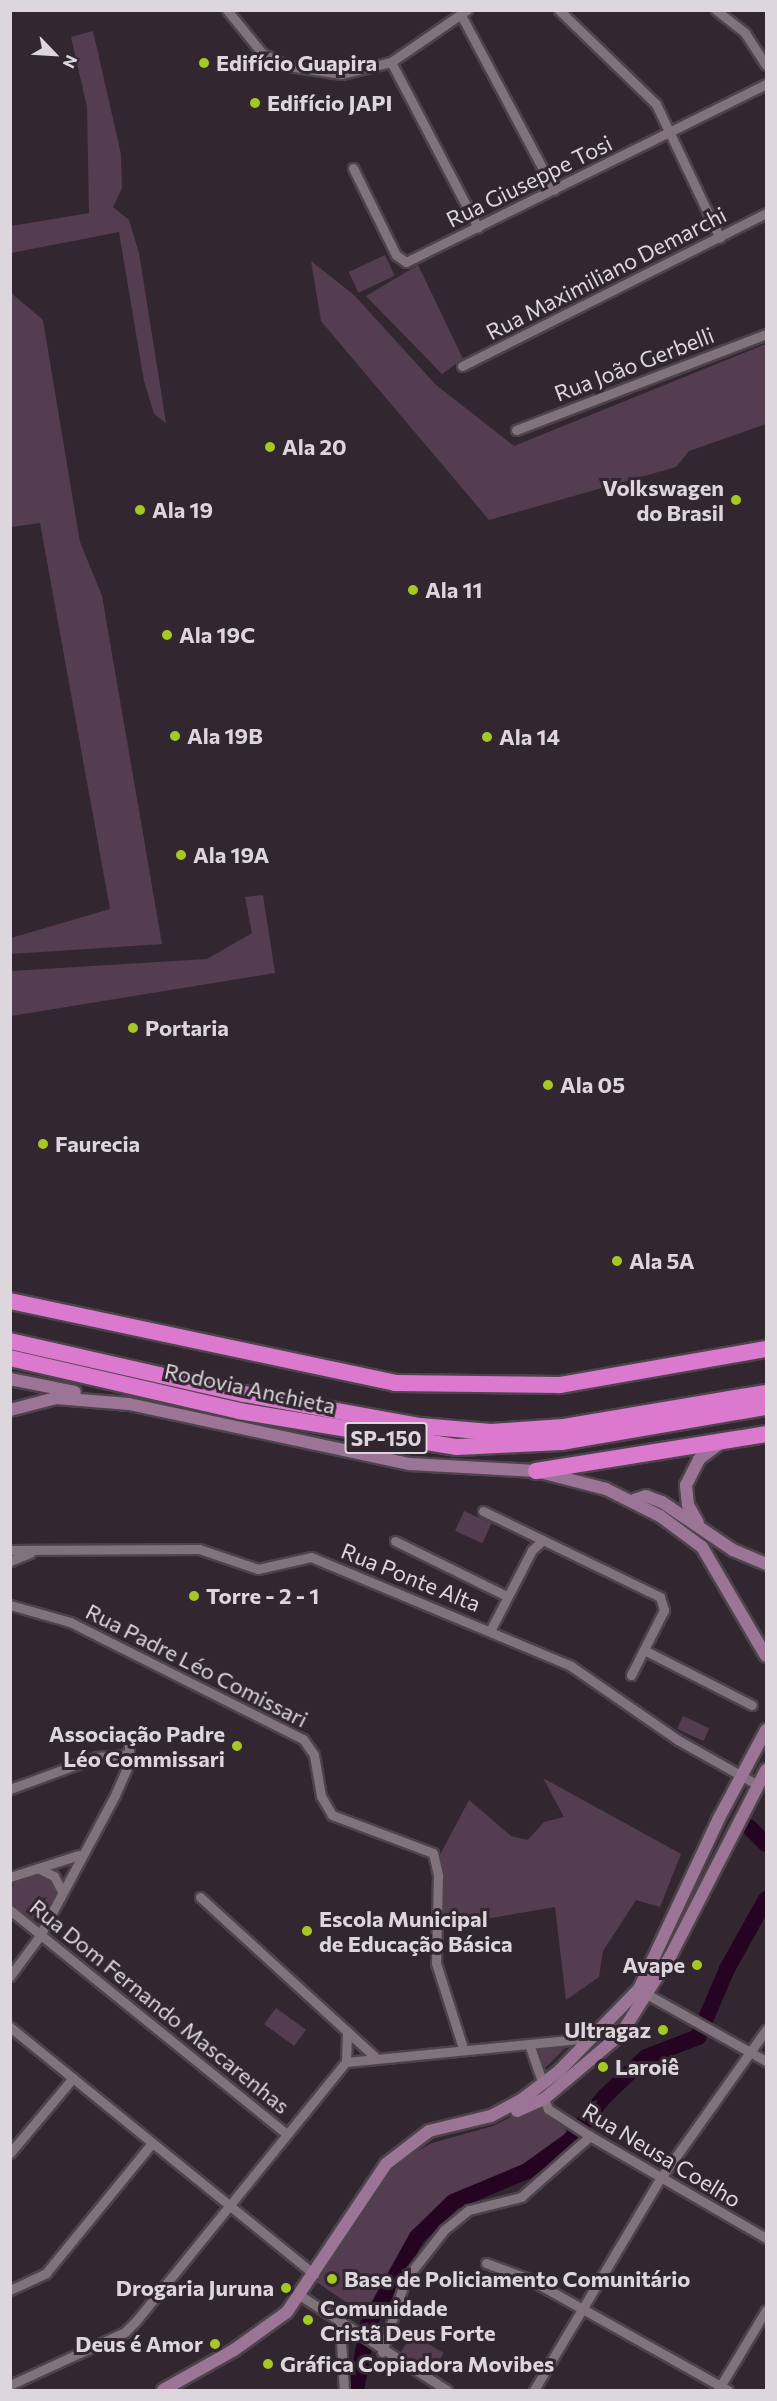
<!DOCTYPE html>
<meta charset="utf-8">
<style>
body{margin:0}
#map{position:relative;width:777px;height:2401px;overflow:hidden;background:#322730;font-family:Commissioner,sans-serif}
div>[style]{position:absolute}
.green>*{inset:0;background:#543d50;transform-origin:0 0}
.round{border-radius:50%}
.river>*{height:16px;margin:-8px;padding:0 8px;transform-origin:8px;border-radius:8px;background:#250421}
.roads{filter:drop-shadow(2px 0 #4d434b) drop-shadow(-2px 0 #4d434b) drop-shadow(0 2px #4d434b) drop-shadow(0 -2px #4d434b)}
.minor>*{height:9px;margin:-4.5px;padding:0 4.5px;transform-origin:4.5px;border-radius:4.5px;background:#81737e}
.secondary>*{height:12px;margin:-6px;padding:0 6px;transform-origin:6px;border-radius:6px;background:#9c7596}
.motorway>*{height:16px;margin:-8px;padding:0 8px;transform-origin:8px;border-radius:8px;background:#da79cd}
.dots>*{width:16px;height:16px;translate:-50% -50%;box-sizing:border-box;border:3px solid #322730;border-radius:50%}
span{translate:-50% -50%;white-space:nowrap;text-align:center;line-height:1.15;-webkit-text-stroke:6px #322730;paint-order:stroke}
.shield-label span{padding:2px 4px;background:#322730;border:2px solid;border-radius:4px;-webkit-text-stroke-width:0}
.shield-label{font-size:21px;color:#ddd6dc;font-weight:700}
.poi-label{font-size:22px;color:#ddd6dc;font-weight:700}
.left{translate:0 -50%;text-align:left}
.right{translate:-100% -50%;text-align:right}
.street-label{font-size:22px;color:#ddd6dc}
.frame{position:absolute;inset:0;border:12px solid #ddd6dc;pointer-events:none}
.north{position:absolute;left:24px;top:24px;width:60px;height:60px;-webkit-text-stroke:4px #322730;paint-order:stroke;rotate:115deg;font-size:16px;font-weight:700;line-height:24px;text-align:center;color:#ddd6dc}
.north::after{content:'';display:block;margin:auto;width:21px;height:27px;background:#ddd6dc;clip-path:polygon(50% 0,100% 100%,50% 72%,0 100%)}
</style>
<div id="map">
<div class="green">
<div style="clip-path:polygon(93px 31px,121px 154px,122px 188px,113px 207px,129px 220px,139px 253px,166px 423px,154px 414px,144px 381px,119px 232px,11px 253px,11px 226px,89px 213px,87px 107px,71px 37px)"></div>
<div style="left:385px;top:255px;width:23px;height:40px;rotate:65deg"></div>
<div style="clip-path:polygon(311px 261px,354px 295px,436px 385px,514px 446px,766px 344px,766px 424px,689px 451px,676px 467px,489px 520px,321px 321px)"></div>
<div style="clip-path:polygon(418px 265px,463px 359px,442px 374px,366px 296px)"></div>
<div style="clip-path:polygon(10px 292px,43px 320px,80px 542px,102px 596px,162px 944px,11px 954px,11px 938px,110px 909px,40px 523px,11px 527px)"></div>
<div style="clip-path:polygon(263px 895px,275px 973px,11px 1016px,11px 971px,207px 959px,252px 933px,245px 897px)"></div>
<div style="left:464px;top:1511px;width:30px;height:22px;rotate:24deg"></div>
<div style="left:683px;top:1716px;width:29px;height:14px;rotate:25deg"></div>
<div style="clip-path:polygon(543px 1778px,681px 1854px,660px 1907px,636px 1900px,603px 1951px,599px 1977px,566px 2000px,555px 1907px,439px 1927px,441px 1853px,469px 1800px,511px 1836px,528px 1840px,544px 1822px,564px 1817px)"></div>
<div class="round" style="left:10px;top:1873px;width:46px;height:46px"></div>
<div style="left:276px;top:2008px;width:37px;height:20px;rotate:36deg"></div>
<div style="clip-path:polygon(535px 2048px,565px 2048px,543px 2070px)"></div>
<div style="clip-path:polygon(529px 2108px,541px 2108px,570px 2134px,526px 2166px,451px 2200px,431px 2217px,365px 2315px,315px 2281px,382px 2176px,399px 2161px,432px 2143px,493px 2126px)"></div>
<div style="left:412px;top:2334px;width:37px;height:22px;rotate:31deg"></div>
</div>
<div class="river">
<div style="left:749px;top:1827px;width:24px;rotate:45deg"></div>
<div style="left:356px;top:2390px;width:66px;rotate:-79.5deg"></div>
<div style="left:368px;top:2325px;width:101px;rotate:-60.9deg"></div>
<div style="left:417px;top:2237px;width:50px;rotate:-44.2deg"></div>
<div style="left:453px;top:2202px;width:80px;rotate:-22.7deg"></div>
<div style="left:527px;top:2171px;width:53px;rotate:-35.8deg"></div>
<div style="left:570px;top:2140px;width:55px;rotate:-51.7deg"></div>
<div style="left:604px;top:2097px;width:58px;rotate:-43.6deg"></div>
<div style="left:646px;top:2057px;width:56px;rotate:-21deg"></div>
<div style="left:698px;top:2037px;width:74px;rotate:-66.9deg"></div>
<div style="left:727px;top:1969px;width:80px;rotate:-60.9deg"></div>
</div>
<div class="roads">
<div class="minor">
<div style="left:227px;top:10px;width:55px;rotate:50.9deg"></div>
<div style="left:262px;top:53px;width:29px;rotate:27deg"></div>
<div style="left:288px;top:66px;width:54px;rotate:8.6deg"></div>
<div style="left:341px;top:74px;width:51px;rotate:-13.5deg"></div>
<div style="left:391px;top:62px;width:92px;rotate:-34.4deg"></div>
<div style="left:559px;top:10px;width:135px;rotate:44.1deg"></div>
<div style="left:656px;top:104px;width:148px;rotate:64.5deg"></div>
<div style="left:716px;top:10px;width:37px;rotate:38deg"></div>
<div style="left:745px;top:33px;width:38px;rotate:57deg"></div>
<div style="left:461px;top:15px;width:198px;rotate:62deg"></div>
<div style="left:391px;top:62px;width:187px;rotate:62.3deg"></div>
<div style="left:353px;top:168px;width:97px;rotate:63.7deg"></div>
<div style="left:396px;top:255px;width:12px;rotate:35deg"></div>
<div style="left:406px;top:262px;width:402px;rotate:-26.3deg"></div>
<div style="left:462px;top:366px;width:340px;rotate:-26.7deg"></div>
<div style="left:516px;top:430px;width:268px;rotate:-21deg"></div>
<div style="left:483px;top:1511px;width:197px;rotate:25.9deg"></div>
<div style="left:660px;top:1597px;width:14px;rotate:73deg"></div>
<div style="left:664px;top:1610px;width:73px;rotate:116.9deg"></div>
<div style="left:395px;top:1541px;width:125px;rotate:26.2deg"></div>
<div style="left:10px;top:1550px;width:189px;rotate:-0.3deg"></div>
<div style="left:199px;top:1549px;width:62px;rotate:18.7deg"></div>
<div style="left:258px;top:1569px;width:54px;rotate:-12.8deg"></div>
<div style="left:311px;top:1557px;width:282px;rotate:22.7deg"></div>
<div style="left:571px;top:1666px;width:130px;rotate:34.7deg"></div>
<div style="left:678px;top:1740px;width:92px;rotate:29.4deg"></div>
<div style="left:10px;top:1561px;width:22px;rotate:-22deg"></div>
<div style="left:10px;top:1605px;width:62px;rotate:15.8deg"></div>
<div style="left:70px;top:1622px;width:261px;rotate:26.7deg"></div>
<div style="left:303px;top:1739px;width:19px;rotate:55deg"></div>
<div style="left:314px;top:1755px;width:42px;rotate:80.3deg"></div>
<div style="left:321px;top:1796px;width:22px;rotate:60deg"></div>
<div style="left:332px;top:1815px;width:108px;rotate:20.6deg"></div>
<div style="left:433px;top:1853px;width:23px;rotate:77deg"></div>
<div style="left:438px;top:1875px;width:88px;rotate:91.3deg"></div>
<div style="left:436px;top:1963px;width:89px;rotate:72.4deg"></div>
<div style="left:490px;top:1631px;width:91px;rotate:-62.6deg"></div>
<div style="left:532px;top:1550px;width:15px;rotate:-42deg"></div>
<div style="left:644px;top:1650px;width:121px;rotate:27deg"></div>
<div style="left:10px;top:1789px;width:93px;rotate:-20.2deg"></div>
<div style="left:97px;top:1757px;width:32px;rotate:-5deg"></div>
<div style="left:38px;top:1868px;width:18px;rotate:27deg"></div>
<div style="left:54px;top:1876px;width:18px;rotate:63deg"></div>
<div style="left:10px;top:1877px;width:72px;rotate:-17.7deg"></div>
<div style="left:200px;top:1897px;width:237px;rotate:42.4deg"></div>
<div style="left:10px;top:1910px;width:354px;rotate:39deg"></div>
<div style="left:10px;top:1976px;width:49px;rotate:-53.4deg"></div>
<div style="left:39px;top:1937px;width:161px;rotate:-61.8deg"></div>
<div style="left:115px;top:1795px;width:34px;rotate:-66deg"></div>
<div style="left:129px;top:1764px;width:20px;rotate:-90deg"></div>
<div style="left:643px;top:1992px;width:141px;rotate:29.3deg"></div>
<div style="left:10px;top:2027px;width:392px;rotate:39.1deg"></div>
<div style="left:529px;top:2044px;width:42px;rotate:70.7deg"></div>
<div style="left:346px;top:2062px;width:31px;rotate:-88deg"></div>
<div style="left:544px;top:2099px;width:11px;rotate:68deg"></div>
<div style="left:548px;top:2109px;width:50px;rotate:32.7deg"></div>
<div style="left:590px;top:2136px;width:203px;rotate:30.1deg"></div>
<div style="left:10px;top:2153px;width:98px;rotate:-50deg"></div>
<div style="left:486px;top:2263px;width:46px;rotate:20.4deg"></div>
<div style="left:529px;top:2279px;width:228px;rotate:29.2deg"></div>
<div style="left:10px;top:2290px;width:40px;rotate:-25deg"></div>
<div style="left:46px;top:2273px;width:168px;rotate:-50.8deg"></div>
<div style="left:301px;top:2296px;width:174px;rotate:32.8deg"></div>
<div style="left:340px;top:2325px;width:65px;rotate:86.5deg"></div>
<div style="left:382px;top:2352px;width:76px;rotate:-72.3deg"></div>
<div style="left:405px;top:2280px;width:63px;rotate:-52deg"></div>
<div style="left:444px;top:2230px;width:32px;rotate:-39deg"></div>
<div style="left:469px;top:2210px;width:54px;rotate:-14deg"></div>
<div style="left:521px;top:2197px;width:92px;rotate:-41.5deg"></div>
<div style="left:10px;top:2385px;width:127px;rotate:-24.7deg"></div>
<div style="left:125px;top:2332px;width:16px;rotate:-45deg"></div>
<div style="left:136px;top:2321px;width:333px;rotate:-51deg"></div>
<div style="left:346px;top:2062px;width:245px;rotate:-5.6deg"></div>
<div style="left:534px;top:2390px;width:246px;rotate:-59.2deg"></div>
<div style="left:660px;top:2179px;width:183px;rotate:-54.6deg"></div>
<div style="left:718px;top:2390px;width:93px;rotate:-59deg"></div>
</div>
<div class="secondary">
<div style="left:10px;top:1379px;width:66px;rotate:11.3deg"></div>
<div style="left:10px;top:1410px;width:48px;rotate:-14.6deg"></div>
<div style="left:56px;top:1398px;width:73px;rotate:4.7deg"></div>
<div style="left:129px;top:1404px;width:287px;rotate:12.1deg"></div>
<div style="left:410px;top:1464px;width:126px;rotate:3.2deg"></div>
<div style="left:536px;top:1471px;width:72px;rotate:14.4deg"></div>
<div style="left:606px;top:1489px;width:60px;rotate:26.6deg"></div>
<div style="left:660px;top:1516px;width:52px;rotate:36.4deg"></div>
<div style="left:702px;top:1547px;width:126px;rotate:59.6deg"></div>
<div style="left:634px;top:1500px;width:13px;rotate:-18deg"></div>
<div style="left:646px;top:1496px;width:17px;rotate:21deg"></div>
<div style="left:662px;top:1502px;width:86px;rotate:34.1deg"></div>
<div style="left:733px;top:1550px;width:36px;rotate:23deg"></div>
<div style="left:698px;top:1523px;width:21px;rotate:-119deg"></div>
<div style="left:688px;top:1505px;width:20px;rotate:-96deg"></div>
<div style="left:686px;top:1485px;width:29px;rotate:-63deg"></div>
<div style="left:699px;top:1459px;width:26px;rotate:-37deg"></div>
<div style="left:517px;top:2111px;width:30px;rotate:-24deg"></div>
<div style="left:544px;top:2099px;width:101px;rotate:-40.2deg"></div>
<div style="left:621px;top:2034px;width:93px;rotate:-57.7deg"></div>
<div style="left:671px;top:1955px;width:208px;rotate:-62.8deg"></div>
<div style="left:163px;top:2390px;width:81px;rotate:-29.4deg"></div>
<div style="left:234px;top:2350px;width:65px;rotate:-35.6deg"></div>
<div style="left:287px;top:2312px;width:178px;rotate:-56.2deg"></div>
<div style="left:386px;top:2164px;width:54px;rotate:-37.5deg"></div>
<div style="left:429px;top:2131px;width:64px;rotate:-13.6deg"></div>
<div style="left:491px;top:2116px;width:34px;rotate:-28deg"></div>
<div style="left:521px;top:2100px;width:48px;rotate:-37.3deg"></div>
<div style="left:559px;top:2071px;width:115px;rotate:-45.7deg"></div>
<div style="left:639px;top:1989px;width:187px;rotate:-64.9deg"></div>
<div style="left:718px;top:1820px;width:102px;rotate:-61.9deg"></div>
</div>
<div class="motorway">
<div style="left:10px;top:1301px;width:394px;rotate:12deg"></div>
<div style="left:395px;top:1383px;width:165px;rotate:0.7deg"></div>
<div style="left:560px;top:1385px;width:209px;rotate:-9.9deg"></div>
<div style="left:10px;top:1341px;width:240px;rotate:12.8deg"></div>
<div style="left:244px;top:1394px;width:179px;rotate:10.3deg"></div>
<div style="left:420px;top:1426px;width:71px;rotate:4.8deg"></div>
<div style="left:491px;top:1432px;width:73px;rotate:-3.9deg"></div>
<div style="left:564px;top:1427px;width:205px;rotate:-9.6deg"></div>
<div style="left:10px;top:1358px;width:235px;rotate:13deg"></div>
<div style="left:239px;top:1411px;width:221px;rotate:9.4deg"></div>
<div style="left:457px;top:1447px;width:104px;rotate:-2.8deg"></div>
<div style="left:561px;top:1442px;width:208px;rotate:-9.7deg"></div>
<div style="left:536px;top:1471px;width:233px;rotate:-9.1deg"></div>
</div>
</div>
<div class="dots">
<div style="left:204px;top:63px;background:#a4c824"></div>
<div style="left:255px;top:103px;background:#a4c824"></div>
<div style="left:270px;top:447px;background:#a4c824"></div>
<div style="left:736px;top:500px;background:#a4c824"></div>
<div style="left:140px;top:510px;background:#a4c824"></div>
<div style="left:413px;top:590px;background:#a4c824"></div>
<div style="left:167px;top:635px;background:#a4c824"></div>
<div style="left:175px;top:736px;background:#a4c824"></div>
<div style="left:487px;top:737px;background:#a4c824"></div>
<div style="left:181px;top:855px;background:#a4c824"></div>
<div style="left:133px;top:1028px;background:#a4c824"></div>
<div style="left:548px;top:1085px;background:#a4c824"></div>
<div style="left:43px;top:1144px;background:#a4c824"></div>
<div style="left:617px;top:1261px;background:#a4c824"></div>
<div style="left:194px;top:1596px;background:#a4c824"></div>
<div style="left:237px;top:1746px;background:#a4c824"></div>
<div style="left:307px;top:1931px;background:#a4c824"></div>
<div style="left:697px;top:1965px;background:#a4c824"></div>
<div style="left:663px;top:2030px;background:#a4c824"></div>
<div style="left:603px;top:2067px;background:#a4c824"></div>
<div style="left:332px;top:2279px;background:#a4c824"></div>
<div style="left:286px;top:2288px;background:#a4c824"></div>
<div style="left:308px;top:2320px;background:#a4c824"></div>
<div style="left:215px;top:2344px;background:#a4c824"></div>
<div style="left:268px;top:2364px;background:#a4c824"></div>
</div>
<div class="shield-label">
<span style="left:386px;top:1438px">SP-150</span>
</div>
<div class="poi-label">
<span class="left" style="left:216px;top:63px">Edifício Guapira</span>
<span class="left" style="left:267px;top:103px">Edifício JAPI</span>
<span class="left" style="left:282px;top:447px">Ala 20</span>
<span class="right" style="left:724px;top:500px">Volkswagen<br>do Brasil</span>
<span class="left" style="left:152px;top:510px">Ala 19</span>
<span class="left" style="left:425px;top:590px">Ala 11</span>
<span class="left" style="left:179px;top:635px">Ala 19C</span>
<span class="left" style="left:187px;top:736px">Ala 19B</span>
<span class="left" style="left:499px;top:737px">Ala 14</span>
<span class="left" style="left:193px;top:855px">Ala 19A</span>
<span class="left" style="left:145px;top:1028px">Portaria</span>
<span class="left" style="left:560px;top:1085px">Ala 05</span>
<span class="left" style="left:55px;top:1144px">Faurecia</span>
<span class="left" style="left:629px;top:1261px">Ala 5A</span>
<span class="left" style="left:206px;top:1596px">Torre - 2 - 1</span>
<span class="right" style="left:225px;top:1746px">Associação Padre<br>Léo Commissari</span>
<span class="left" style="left:319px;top:1931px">Escola Municipal<br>de Educação Básica</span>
<span class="right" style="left:685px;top:1965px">Avape</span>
<span class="right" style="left:651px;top:2030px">Ultragaz</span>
<span class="left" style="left:615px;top:2067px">Laroiê</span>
<span class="left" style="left:344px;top:2279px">Base de Policiamento Comunitário</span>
<span class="right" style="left:274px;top:2288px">Drogaria Juruna</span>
<span class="left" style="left:320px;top:2320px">Comunidade<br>Cristã Deus Forte</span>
<span class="right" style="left:203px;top:2344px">Deus é Amor</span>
<span class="left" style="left:280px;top:2364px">Gráfica Copiadora Movibes</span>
</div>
<div class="street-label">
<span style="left:529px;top:181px;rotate:-26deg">Rua Giuseppe Tosi</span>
<span style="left:606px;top:273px;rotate:-27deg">Rua Maximiliano Demarchi</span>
<span style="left:634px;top:364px;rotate:-21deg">Rua João Gerbelli</span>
<span style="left:250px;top:1388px;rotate:12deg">Rodovia Anchieta</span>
<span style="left:411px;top:1577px;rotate:22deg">Rua Ponte Alta</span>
<span style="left:197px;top:1665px;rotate:27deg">Rua Padre Léo Comissari</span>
<span style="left:160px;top:2006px;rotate:39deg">Rua Dom Fernando Mascarenhas</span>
<span style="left:662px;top:2155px;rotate:31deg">Rua Neusa Coelho</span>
</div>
<div class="frame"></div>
<div class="north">N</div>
</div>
